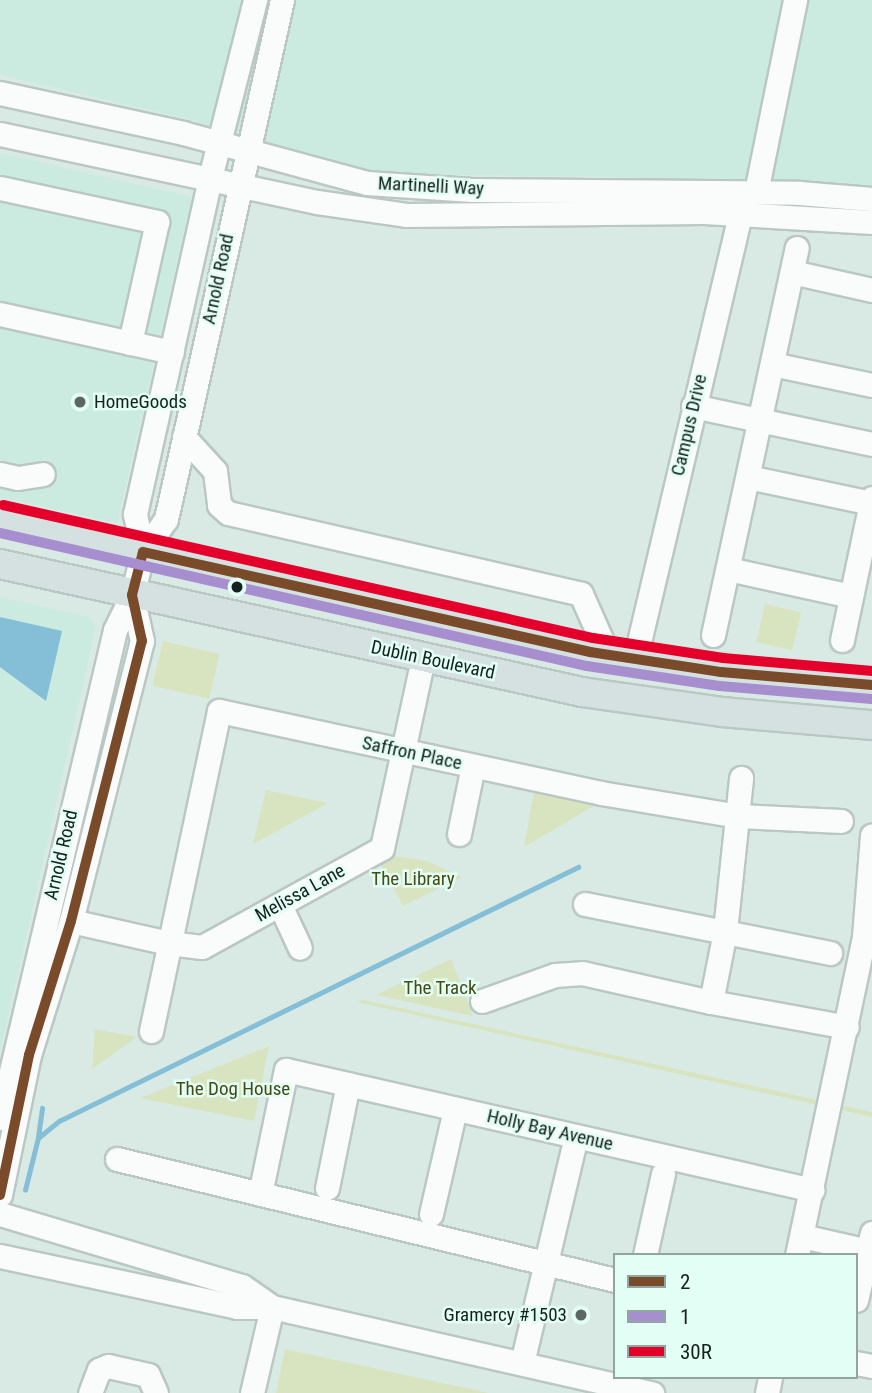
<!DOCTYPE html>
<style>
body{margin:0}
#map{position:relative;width:872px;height:1393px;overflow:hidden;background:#d9eae4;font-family:"Roboto Condensed",sans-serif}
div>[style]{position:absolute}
.built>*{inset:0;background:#cbeae0}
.green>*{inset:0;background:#d8e4c0;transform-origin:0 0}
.water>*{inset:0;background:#84bed7}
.stream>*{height:4.5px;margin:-2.25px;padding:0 2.25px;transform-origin:2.25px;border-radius:2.25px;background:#84bed7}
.roads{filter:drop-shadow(2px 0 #bac7c2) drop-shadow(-2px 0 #bac7c2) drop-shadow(0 2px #bac7c2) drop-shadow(0 -2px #bac7c2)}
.minor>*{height:23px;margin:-11.5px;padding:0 11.5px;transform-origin:11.5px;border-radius:11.5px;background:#f9fcfb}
.major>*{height:28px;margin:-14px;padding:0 14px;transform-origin:14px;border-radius:14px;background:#d5e1e1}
.bus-1>*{height:10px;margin:-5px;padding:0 5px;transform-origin:5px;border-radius:5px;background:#7a4b2a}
.bus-2>*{height:10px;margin:-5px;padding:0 5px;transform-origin:5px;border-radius:5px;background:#a78fcf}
.bus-3>*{height:10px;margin:-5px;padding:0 5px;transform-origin:5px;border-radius:5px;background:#e4002b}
.dots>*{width:19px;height:19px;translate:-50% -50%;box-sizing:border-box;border:4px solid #e3fef5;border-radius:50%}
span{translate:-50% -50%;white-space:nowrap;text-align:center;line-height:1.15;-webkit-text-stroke:5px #e3fef5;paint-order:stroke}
.street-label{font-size:19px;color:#15211d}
.poi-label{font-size:19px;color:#15211d}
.left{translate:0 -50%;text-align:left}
.right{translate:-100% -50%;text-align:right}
.park-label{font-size:19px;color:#464b15}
.legend{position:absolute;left:613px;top:1253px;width:245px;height:126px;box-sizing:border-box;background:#e3fef5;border:2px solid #91a69f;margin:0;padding:9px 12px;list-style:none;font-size:21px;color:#15211d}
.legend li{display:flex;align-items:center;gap:14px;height:35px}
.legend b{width:35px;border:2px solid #91a69f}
</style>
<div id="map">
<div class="built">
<div style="clip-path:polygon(0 0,872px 0,872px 191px,623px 177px,382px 174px,271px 150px,189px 119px,0 75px)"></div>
<div style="clip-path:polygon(0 153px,192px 197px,117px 523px,0 497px)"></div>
<div style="clip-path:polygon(0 597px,89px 617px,96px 627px,0 1052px)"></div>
</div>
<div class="green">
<div style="left:765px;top:604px;width:37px;height:39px;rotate:13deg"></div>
<div style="left:163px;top:641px;width:58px;height:46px;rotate:13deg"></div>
<div style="clip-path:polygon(266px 790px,328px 803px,253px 844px)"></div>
<div style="clip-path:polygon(534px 791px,599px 803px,524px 847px)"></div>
<div style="clip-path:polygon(389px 855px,427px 861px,462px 877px,403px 906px,377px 858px)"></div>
<div style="clip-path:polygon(451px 959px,473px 1016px,376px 995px)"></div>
<div style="clip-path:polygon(364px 1000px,872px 1112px,872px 1117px,357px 1002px)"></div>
<div style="clip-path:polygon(95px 1029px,137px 1037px,92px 1069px)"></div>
<div style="clip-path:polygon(269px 1046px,254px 1121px,140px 1098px)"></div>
<div style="clip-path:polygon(285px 1349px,489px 1393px,276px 1393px)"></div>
</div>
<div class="water">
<div style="clip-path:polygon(0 617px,62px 631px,46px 701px,0 667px)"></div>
</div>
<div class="stream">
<div style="left:38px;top:1137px;width:29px;rotate:-82deg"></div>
<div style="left:25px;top:1190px;width:54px;rotate:-76deg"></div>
<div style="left:38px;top:1138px;width:27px;rotate:-39deg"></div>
<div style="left:59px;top:1121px;width:578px;rotate:-26.08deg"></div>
</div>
<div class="roads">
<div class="minor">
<div style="left:0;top:93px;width:187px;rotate:12.3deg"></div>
<div style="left:183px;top:133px;width:191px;rotate:15.2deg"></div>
<div style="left:367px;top:183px;width:105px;rotate:3.8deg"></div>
<div style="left:472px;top:190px;width:327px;rotate:0.5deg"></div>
<div style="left:799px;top:193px;width:73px;rotate:4.7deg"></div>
<div style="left:0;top:134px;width:324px;rotate:12.1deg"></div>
<div style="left:317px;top:202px;width:90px;rotate:8.3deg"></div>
<div style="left:406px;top:215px;width:298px;rotate:-0.6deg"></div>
<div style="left:704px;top:212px;width:168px;rotate:3.4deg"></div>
<div style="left:0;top:188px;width:161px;rotate:12.2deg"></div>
<div style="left:157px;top:222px;width:124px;rotate:102.6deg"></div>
<div style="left:756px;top:192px;width:196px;rotate:-78.5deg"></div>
<div style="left:792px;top:272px;width:82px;rotate:12.7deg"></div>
<div style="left:0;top:314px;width:176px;rotate:12.5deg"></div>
<div style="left:772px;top:364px;width:102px;rotate:11.9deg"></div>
<div style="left:693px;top:406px;width:183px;rotate:12deg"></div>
<div style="left:184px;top:437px;width:46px;rotate:47.6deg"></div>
<div style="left:215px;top:471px;width:34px;rotate:83deg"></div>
<div style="left:219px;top:505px;width:12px;rotate:42deg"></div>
<div style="left:228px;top:513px;width:362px;rotate:12.9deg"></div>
<div style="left:581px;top:594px;width:67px;rotate:66.1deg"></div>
<div style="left:0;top:474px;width:18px;rotate:13deg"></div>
<div style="left:18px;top:478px;width:25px;rotate:-9deg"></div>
<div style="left:748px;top:477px;width:126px;rotate:11.9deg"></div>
<div style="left:143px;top:552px;width:39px;rotate:-102deg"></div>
<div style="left:135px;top:514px;width:344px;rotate:-77.4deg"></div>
<div style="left:210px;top:178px;width:184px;rotate:-75.8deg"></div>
<div style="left:728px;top:569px;width:126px;rotate:12.4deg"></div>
<div style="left:713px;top:635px;width:396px;rotate:-77.8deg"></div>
<div style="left:842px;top:640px;width:145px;rotate:-78.1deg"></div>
<div style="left:635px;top:659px;width:473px;rotate:-76.7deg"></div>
<div style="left:459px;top:834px;width:69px;rotate:-78.4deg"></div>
<div style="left:585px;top:904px;width:250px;rotate:11.3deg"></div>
<div style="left:280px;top:905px;width:47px;rotate:65.1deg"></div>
<div style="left:71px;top:921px;width:100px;rotate:12.7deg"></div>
<div style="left:169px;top:943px;width:33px;rotate:7deg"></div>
<div style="left:202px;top:947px;width:205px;rotate:-28.8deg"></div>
<div style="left:382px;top:848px;width:194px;rotate:-77.8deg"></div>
<div style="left:482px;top:1001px;width:77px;rotate:-19.6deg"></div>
<div style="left:555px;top:975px;width:27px;rotate:-4deg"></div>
<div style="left:582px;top:973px;width:132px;rotate:12.7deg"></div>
<div style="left:711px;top:1002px;width:138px;rotate:10.4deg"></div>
<div style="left:711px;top:1002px;width:72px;rotate:-78.8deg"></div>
<div style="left:725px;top:931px;width:154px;rotate:-84deg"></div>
<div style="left:151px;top:1031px;width:327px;rotate:-78deg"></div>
<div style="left:219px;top:711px;width:391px;rotate:12.1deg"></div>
<div style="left:601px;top:793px;width:140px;rotate:9.5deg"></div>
<div style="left:739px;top:816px;width:102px;rotate:2.8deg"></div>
<div style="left:0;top:1118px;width:501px;rotate:-76.74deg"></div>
<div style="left:115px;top:630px;width:39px;rotate:-64deg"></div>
<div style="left:132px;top:595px;width:44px;rotate:-75.7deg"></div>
<div style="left:143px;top:552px;width:40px;rotate:-55.1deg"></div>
<div style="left:166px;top:519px;width:532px;rotate:-77.4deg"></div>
<div style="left:117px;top:1159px;width:512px;rotate:13.66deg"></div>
<div style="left:327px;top:1188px;width:106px;rotate:-78.6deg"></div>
<div style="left:260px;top:1194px;width:127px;rotate:-78.2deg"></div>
<div style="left:286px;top:1070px;width:540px;rotate:12.83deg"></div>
<div style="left:0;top:1195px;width:143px;rotate:-78.3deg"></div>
<div style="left:29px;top:1055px;width:140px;rotate:-72.6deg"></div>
<div style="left:71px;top:921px;width:289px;rotate:-75.8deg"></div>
<div style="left:142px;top:641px;width:47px;rotate:-102.3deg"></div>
<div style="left:0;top:1214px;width:252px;rotate:16.6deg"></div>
<div style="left:242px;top:1286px;width:37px;rotate:35deg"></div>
<div style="left:431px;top:1214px;width:108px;rotate:-77.1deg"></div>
<div style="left:802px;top:1236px;width:68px;rotate:12.8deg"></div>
<div style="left:645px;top:1255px;width:83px;rotate:-77.5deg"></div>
<div style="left:797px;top:1255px;width:325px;rotate:-78.1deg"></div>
<div style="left:864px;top:937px;width:102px;rotate:-85.5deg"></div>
<div style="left:0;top:1256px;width:242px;rotate:12.1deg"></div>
<div style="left:237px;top:1307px;width:35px"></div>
<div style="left:272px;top:1307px;width:390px;rotate:12.8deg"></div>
<div style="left:856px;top:1300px;width:69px;rotate:-76.6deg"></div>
<div style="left:522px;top:1363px;width:233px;rotate:-76.6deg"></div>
<div style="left:856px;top:1363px;width:16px;rotate:11deg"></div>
<div style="left:90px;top:1393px;width:25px;rotate:-69deg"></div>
<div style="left:99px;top:1370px;width:10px;rotate:-24deg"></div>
<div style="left:108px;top:1366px;width:41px;rotate:12.7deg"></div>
<div style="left:148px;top:1375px;width:20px;rotate:66deg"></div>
<div style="left:252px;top:1393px;width:88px;rotate:-76.9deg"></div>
<div style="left:767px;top:1393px;width:16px;rotate:-79deg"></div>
</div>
<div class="major">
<div style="left:0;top:519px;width:605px;rotate:12.7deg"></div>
<div style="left:590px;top:652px;width:133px;rotate:8.7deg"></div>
<div style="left:721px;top:672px;width:152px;rotate:4.9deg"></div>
<div style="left:0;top:564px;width:596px;rotate:12.4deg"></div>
<div style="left:582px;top:692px;width:141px;rotate:8.1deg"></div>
<div style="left:722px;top:712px;width:151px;rotate:5deg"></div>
</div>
</div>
<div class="bus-1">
<div style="left:0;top:1195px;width:143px;rotate:-78.3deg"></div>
<div style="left:29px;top:1055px;width:140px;rotate:-72.6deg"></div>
<div style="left:71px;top:921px;width:289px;rotate:-75.8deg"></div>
<div style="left:142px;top:641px;width:47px;rotate:-102.3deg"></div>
<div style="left:132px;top:595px;width:44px;rotate:-75.7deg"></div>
<div style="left:143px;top:552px;width:458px;rotate:12.6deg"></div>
<div style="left:590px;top:652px;width:133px;rotate:8.7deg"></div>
<div style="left:721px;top:672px;width:152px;rotate:4.9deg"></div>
</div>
<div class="bus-2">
<div style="left:0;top:533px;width:602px;rotate:12.77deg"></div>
<div style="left:587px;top:666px;width:134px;rotate:8.6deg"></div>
<div style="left:720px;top:686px;width:152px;rotate:4.9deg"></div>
</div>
<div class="bus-3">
<div style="left:3px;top:505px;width:605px;rotate:12.7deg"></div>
<div style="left:593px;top:638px;width:132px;rotate:8.7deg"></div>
<div style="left:723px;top:658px;width:150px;rotate:5deg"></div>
</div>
<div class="dots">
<div style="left:80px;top:402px;background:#5a6763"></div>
<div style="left:237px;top:587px;background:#15211d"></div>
<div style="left:581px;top:1315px;background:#5a6763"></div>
</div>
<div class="street-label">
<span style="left:431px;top:186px;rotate:3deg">Martinelli Way</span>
<span style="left:218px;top:279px;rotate:-78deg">Arnold Road</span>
<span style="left:689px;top:425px;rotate:-77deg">Campus Drive</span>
<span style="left:433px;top:660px;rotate:12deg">Dublin Boulevard</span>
<span style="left:412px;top:753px;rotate:12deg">Saffron Place</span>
<span style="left:61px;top:855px;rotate:-77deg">Arnold Road</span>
<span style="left:300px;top:893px;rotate:-29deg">Melissa Lane</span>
<span style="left:550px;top:1130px;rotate:13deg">Holly Bay Avenue</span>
</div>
<div class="poi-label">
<span class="left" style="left:94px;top:402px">HomeGoods</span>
<span class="right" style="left:567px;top:1315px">Gramercy #1503</span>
</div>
<div class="park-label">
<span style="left:413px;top:879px">The Library</span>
<span style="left:440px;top:988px">The Track</span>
<span style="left:233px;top:1089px">The Dog House</span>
</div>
<ul class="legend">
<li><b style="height:9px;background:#7a4b2a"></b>2</li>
<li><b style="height:9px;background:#a78fcf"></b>1</li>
<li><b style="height:9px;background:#e4002b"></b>30R</li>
</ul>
</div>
